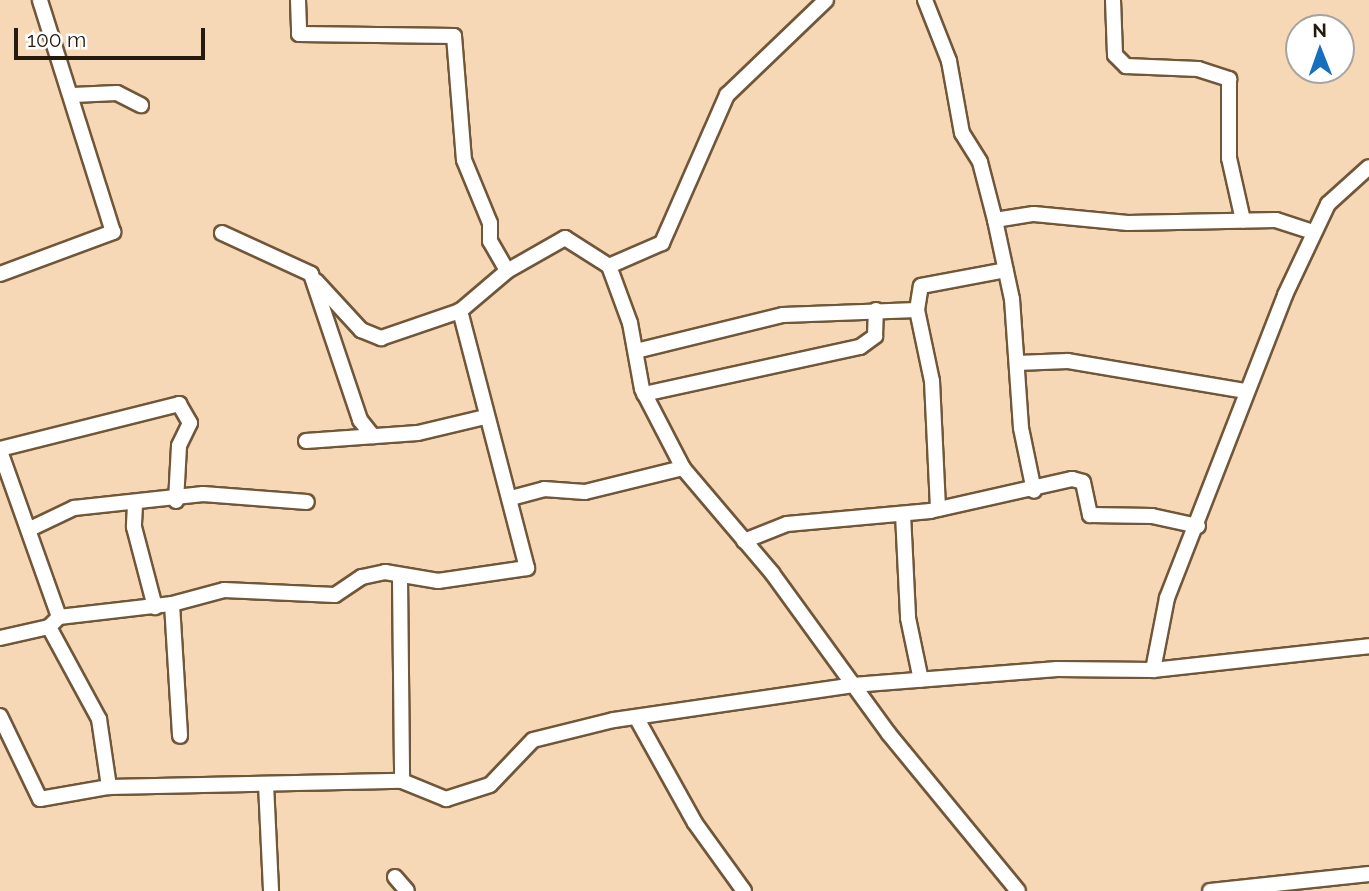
<!DOCTYPE html>
<style>
body{margin:0}
#map{position:relative;width:1369px;height:891px;overflow:hidden;background:#f6d8b6;font-family:Raleway,sans-serif}
div>[style]{position:absolute}
.roads{filter:drop-shadow(2px 0 #705739) drop-shadow(-2px 0 #705739) drop-shadow(0 2px #705739) drop-shadow(0 -2px #705739)}
.street>*{height:14px;margin:-7px;padding:0 7px;transform-origin:7px;border-radius:7px;background:#fff}
span{translate:-50% -50%;white-space:nowrap;text-align:center;line-height:1.15;-webkit-text-stroke:7px #fff;paint-order:stroke}
.north{position:absolute;left:1285px;top:14px;width:70px;height:70px;box-sizing:border-box;background:#fff;border:2px solid #a7a39e;border-radius:50%;rotate:359deg;font-size:19px;font-weight:700;line-height:28px;text-align:center;color:#241a0d}
.north::after{content:'';display:block;margin:auto;width:24px;height:32px;background:#1770bd;clip-path:polygon(50% 0,100% 100%,50% 72%,0 100%)}
.scale{position:absolute;left:14px;top:28px;width:191px;height:32px;box-sizing:border-box;border:4px solid #241a0d;border-top:0;padding-left:9px;font-size:21px;line-height:24px;white-space:nowrap;color:#241a0d;-webkit-text-stroke:5px #fff;paint-order:stroke}
</style>
<div id="map">
<div class="roads">
<div class="street">
<div style="left:298px;top:0;width:34px;rotate:88deg"></div>
<div style="left:299px;top:34px;width:155px;rotate:0.7deg"></div>
<div style="left:454px;top:36px;width:124px;rotate:85.4deg"></div>
<div style="left:464px;top:160px;width:68px;rotate:67.6deg"></div>
<div style="left:490px;top:223px;width:18px;rotate:90deg"></div>
<div style="left:490px;top:241px;width:34px;rotate:60deg"></div>
<div style="left:507px;top:271px;width:67px;rotate:-29.6deg"></div>
<div style="left:565px;top:238px;width:52px;rotate:32.5deg"></div>
<div style="left:925px;top:0;width:66px;rotate:68.5deg"></div>
<div style="left:949px;top:61px;width:73px;rotate:79.8deg"></div>
<div style="left:962px;top:133px;width:34px;rotate:58deg"></div>
<div style="left:980px;top:162px;width:60px;rotate:75.5deg"></div>
<div style="left:995px;top:220px;width:81px;rotate:77.9deg"></div>
<div style="left:1012px;top:299px;width:129px;rotate:86deg"></div>
<div style="left:1021px;top:428px;width:64px;rotate:78.3deg"></div>
<div style="left:1113px;top:0;width:55px;rotate:87.9deg"></div>
<div style="left:1115px;top:55px;width:16px;rotate:45deg"></div>
<div style="left:1126px;top:66px;width:72px;rotate:2.4deg"></div>
<div style="left:1198px;top:69px;width:33px;rotate:18deg"></div>
<div style="left:1229px;top:79px;width:79px;rotate:90deg"></div>
<div style="left:1229px;top:158px;width:64px;rotate:77.3deg"></div>
<div style="left:73px;top:95px;width:44px;rotate:-2.6deg"></div>
<div style="left:117px;top:93px;width:27px;rotate:27deg"></div>
<div style="left:995px;top:220px;width:39px;rotate:-9deg"></div>
<div style="left:1034px;top:214px;width:94px;rotate:5.5deg"></div>
<div style="left:1128px;top:223px;width:148px;rotate:-1.2deg"></div>
<div style="left:1276px;top:220px;width:40px;rotate:18deg"></div>
<div style="left:222px;top:233px;width:98px;rotate:24.7deg"></div>
<div style="left:311px;top:274px;width:154px;rotate:71.4deg"></div>
<div style="left:360px;top:420px;width:21px;rotate:51deg"></div>
<div style="left:0;top:274px;width:121px;rotate:-20.4deg"></div>
<div style="left:113px;top:232px;width:243px;rotate:-107.5deg"></div>
<div style="left:316px;top:281px;width:67px;rotate:47.4deg"></div>
<div style="left:361px;top:330px;width:22px;rotate:22deg"></div>
<div style="left:381px;top:338px;width:83px;rotate:-18.9deg"></div>
<div style="left:460px;top:311px;width:62px;rotate:-40.4deg"></div>
<div style="left:917px;top:310px;width:73px;rotate:78.1deg"></div>
<div style="left:932px;top:381px;width:128px;rotate:87.3deg"></div>
<div style="left:636px;top:351px;width:151px;rotate:-13.8deg"></div>
<div style="left:783px;top:315px;width:134px;rotate:-2.1deg"></div>
<div style="left:917px;top:310px;width:24px;rotate:-81deg"></div>
<div style="left:921px;top:286px;width:86px;rotate:-10.7deg"></div>
<div style="left:1017px;top:363px;width:51px;rotate:-2.2deg"></div>
<div style="left:1068px;top:361px;width:181px;rotate:9.6deg"></div>
<div style="left:644px;top:394px;width:221px;rotate:-12.3deg"></div>
<div style="left:860px;top:347px;width:19px;rotate:-36deg"></div>
<div style="left:875px;top:336px;width:26px;rotate:-88deg"></div>
<div style="left:306px;top:441px;width:112px;rotate:-4.1deg"></div>
<div style="left:418px;top:433px;width:69px;rotate:-13.4deg"></div>
<div style="left:0;top:449px;width:185px;rotate:-14.1deg"></div>
<div style="left:179px;top:404px;width:22px;rotate:60deg"></div>
<div style="left:190px;top:423px;width:25px;rotate:116deg"></div>
<div style="left:179px;top:446px;width:55px;rotate:93.1deg"></div>
<div style="left:0;top:451px;width:176px;rotate:70.4deg"></div>
<div style="left:683px;top:468px;width:89px;rotate:-117.4deg"></div>
<div style="left:642px;top:389px;width:67px;rotate:-100.3deg"></div>
<div style="left:630px;top:323px;width:61px;rotate:-110.2deg"></div>
<div style="left:609px;top:266px;width:58px;rotate:-23.5deg"></div>
<div style="left:662px;top:243px;width:162px;rotate:-66.3deg"></div>
<div style="left:727px;top:95px;width:137px;rotate:-43.8deg"></div>
<div style="left:511px;top:498px;width:34px;rotate:-15deg"></div>
<div style="left:544px;top:489px;width:41px;rotate:4.2deg"></div>
<div style="left:585px;top:492px;width:101px;rotate:-13.8deg"></div>
<div style="left:683px;top:468px;width:138px;rotate:49.7deg"></div>
<div style="left:772px;top:573px;width:199px;rotate:54deg"></div>
<div style="left:889px;top:734px;width:203px;rotate:50.6deg"></div>
<div style="left:135px;top:505px;width:22px;rotate:93deg"></div>
<div style="left:134px;top:527px;width:83px;rotate:75.3deg"></div>
<div style="left:903px;top:514px;width:104px;rotate:87.2deg"></div>
<div style="left:908px;top:618px;width:63px;rotate:78.2deg"></div>
<div style="left:32px;top:528px;width:47px;rotate:-25.5deg"></div>
<div style="left:74px;top:508px;width:130px;rotate:-6.2deg"></div>
<div style="left:203px;top:494px;width:104px;rotate:4.4deg"></div>
<div style="left:744px;top:541px;width:46px;rotate:-21.6deg"></div>
<div style="left:787px;top:524px;width:144px;rotate:-5.2deg"></div>
<div style="left:930px;top:511px;width:146px;rotate:-12.7deg"></div>
<div style="left:1072px;top:479px;width:11px;rotate:15deg"></div>
<div style="left:1083px;top:482px;width:34px;rotate:78deg"></div>
<div style="left:1090px;top:515px;width:62px;rotate:0.9deg"></div>
<div style="left:1152px;top:516px;width:47px;rotate:12.3deg"></div>
<div style="left:400px;top:578px;width:203px;rotate:89.4deg"></div>
<div style="left:172px;top:604px;width:132px;rotate:86.5deg"></div>
<div style="left:49px;top:627px;width:105px;rotate:61.5deg"></div>
<div style="left:99px;top:719px;width:69px;rotate:81.6deg"></div>
<div style="left:0;top:638px;width:50px;rotate:-12.7deg"></div>
<div style="left:49px;top:627px;width:14px;rotate:-45deg"></div>
<div style="left:59px;top:617px;width:114px;rotate:-6.6deg"></div>
<div style="left:172px;top:604px;width:54px;rotate:-15.1deg"></div>
<div style="left:224px;top:590px;width:111px;rotate:2.6deg"></div>
<div style="left:335px;top:595px;width:32px;rotate:-34deg"></div>
<div style="left:362px;top:577px;width:24px;rotate:-12deg"></div>
<div style="left:385px;top:572px;width:54px;rotate:9.6deg"></div>
<div style="left:438px;top:581px;width:90px;rotate:-8.3deg"></div>
<div style="left:527px;top:568px;width:266px;rotate:-104.6deg"></div>
<div style="left:1153px;top:670px;width:73px;rotate:-79deg"></div>
<div style="left:1167px;top:598px;width:325px;rotate:-68.7deg"></div>
<div style="left:1285px;top:295px;width:101px;rotate:-64.7deg"></div>
<div style="left:1328px;top:204px;width:55px;rotate:-42.1deg"></div>
<div style="left:0;top:716px;width:92px;rotate:64.3deg"></div>
<div style="left:40px;top:799px;width:70px;rotate:-9.9deg"></div>
<div style="left:109px;top:787px;width:293px;rotate:-1.2deg"></div>
<div style="left:402px;top:781px;width:48px;rotate:22.2deg"></div>
<div style="left:446px;top:799px;width:46px;rotate:-17.7deg"></div>
<div style="left:490px;top:785px;width:62px;rotate:-46.3deg"></div>
<div style="left:533px;top:740px;width:83px;rotate:-13.9deg"></div>
<div style="left:614px;top:720px;width:242px;rotate:-8.3deg"></div>
<div style="left:853px;top:685px;width:205px;rotate:-4.5deg"></div>
<div style="left:1057px;top:669px;width:96px;rotate:0.6deg"></div>
<div style="left:1153px;top:670px;width:217px;rotate:-6.3deg"></div>
<div style="left:636px;top:717px;width:121px;rotate:60.9deg"></div>
<div style="left:695px;top:823px;width:84px;rotate:54.2deg"></div>
<div style="left:266px;top:784px;width:107px;rotate:87.3deg"></div>
<div style="left:395px;top:877px;width:18px;rotate:49deg"></div>
<div style="left:1210px;top:891px;width:160px;rotate:-6.1deg"></div>
</div>
</div>
<div class="north">N</div>
<div class="scale">100 m</div>
</div>
